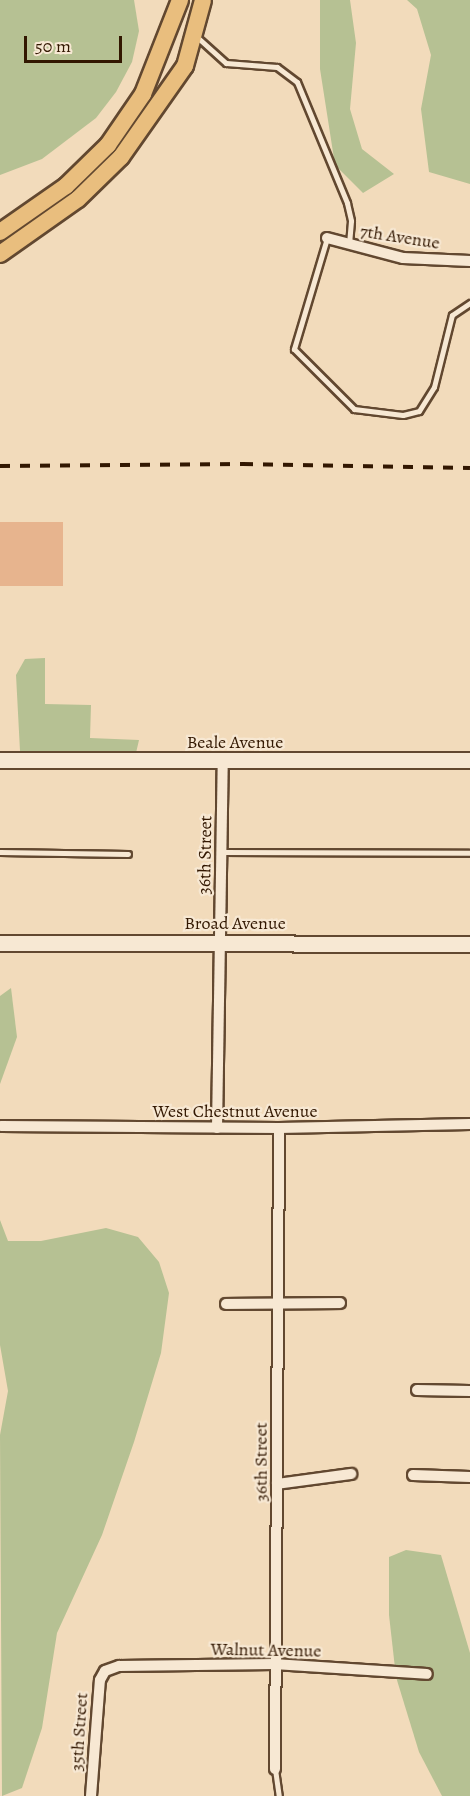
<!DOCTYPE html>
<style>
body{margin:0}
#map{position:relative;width:470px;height:1796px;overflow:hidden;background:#f2dbbb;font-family:Alegreya,serif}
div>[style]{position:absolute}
.green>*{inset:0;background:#b6c193}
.building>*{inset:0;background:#e7b48e;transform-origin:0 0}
.roads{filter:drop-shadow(2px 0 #624830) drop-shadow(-2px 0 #624830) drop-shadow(0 2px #624830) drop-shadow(0 -2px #624830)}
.lane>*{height:5px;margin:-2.5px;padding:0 2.5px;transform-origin:2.5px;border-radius:2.5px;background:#f7e8d3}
.street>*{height:10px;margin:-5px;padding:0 5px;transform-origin:5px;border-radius:5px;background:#f7e8d3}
.secondary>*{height:15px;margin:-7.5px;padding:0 7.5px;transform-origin:7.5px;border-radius:7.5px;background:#f7e8d3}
.primary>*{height:16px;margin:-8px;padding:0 8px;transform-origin:8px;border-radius:8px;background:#e9be7e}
.rail>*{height:4px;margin-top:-2px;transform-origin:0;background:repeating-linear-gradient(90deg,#321701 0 10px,transparent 0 20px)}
span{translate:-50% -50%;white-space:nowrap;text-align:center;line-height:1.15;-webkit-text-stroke:4.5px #f7e8d3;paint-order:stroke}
.street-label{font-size:18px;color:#321701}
.scale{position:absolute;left:24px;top:36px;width:98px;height:27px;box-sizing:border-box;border:3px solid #321701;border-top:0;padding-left:8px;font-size:18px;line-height:21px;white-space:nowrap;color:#321701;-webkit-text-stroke:4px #f7e8d3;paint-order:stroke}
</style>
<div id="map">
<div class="green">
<div style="clip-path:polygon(0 0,134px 0,139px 31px,132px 62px,116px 92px,96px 118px,42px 159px,0 175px)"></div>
<div style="clip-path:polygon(320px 0,350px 0,356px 43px,350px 109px,362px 149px,394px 174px,363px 193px,335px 165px,320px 69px)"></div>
<div style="clip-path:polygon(407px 0,470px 0,470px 184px,429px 172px,421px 109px,431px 55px,417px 9px)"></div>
<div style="clip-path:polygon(45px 658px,45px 704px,91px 705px,90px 738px,139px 740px,136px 753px,20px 751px,16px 675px,25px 659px)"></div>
<div style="clip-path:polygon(11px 988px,17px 1037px,0 1084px,0 996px)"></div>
<div style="clip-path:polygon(0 1220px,8px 1241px,41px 1241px,106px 1228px,138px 1237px,159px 1262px,169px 1293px,161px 1353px,134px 1442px,102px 1535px,57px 1633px,42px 1728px,22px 1788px,2px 1796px,0 1435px,8px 1391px,0 1345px)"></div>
<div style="clip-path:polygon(406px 1550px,441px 1555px,470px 1653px,470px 1796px,442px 1796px,419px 1752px,396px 1677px,389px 1615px,389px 1557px)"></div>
</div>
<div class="building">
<div style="left:0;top:522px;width:63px;height:64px"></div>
</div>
<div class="roads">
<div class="lane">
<div style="left:197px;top:37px;width:39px;rotate:42deg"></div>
<div style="left:226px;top:63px;width:51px;rotate:4.5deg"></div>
<div style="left:277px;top:67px;width:25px;rotate:37deg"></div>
<div style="left:297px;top:82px;width:131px;rotate:67.5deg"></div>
<div style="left:347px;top:203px;width:18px;rotate:77deg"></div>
<div style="left:351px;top:221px;width:23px;rotate:95deg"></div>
<div style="left:327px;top:238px;width:116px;rotate:106.6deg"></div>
<div style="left:294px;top:349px;width:85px;rotate:45deg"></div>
<div style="left:354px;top:409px;width:49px;rotate:7deg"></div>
<div style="left:403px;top:415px;width:16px;rotate:-14deg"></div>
<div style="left:419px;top:411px;width:28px;rotate:-58deg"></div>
<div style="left:434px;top:387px;width:74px;rotate:-76deg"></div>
<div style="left:452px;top:315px;width:22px;rotate:-34deg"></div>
<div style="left:0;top:852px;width:128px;rotate:0.9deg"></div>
<div style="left:221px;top:852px;width:249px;rotate:0.2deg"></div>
<div style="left:275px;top:1769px;width:27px;rotate:82deg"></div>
</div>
<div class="street">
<div style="left:327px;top:238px;width:79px;rotate:14.7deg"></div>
<div style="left:403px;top:258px;width:67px;rotate:2.6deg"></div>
<div style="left:1px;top:1126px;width:278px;rotate:0.4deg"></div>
<div style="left:279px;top:1128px;width:191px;rotate:-1.2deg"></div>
<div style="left:217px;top:1128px;width:366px;rotate:-89.1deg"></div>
<div style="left:226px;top:1304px;width:114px;rotate:-0.5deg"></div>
<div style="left:417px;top:1390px;width:53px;rotate:1.1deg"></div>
<div style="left:413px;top:1475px;width:57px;rotate:2deg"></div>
<div style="left:277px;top:1484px;width:75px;rotate:-7.7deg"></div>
<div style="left:275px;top:1769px;width:641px;rotate:-89.64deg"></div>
<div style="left:91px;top:1796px;width:116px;rotate:-85.6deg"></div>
<div style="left:100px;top:1680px;width:10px;rotate:-61deg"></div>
<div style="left:105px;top:1671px;width:15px;rotate:-20deg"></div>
<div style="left:119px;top:1666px;width:155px;rotate:-0.7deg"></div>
<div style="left:274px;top:1664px;width:153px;rotate:3.7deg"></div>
</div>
<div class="secondary">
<div style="left:0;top:760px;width:470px"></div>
<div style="left:0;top:943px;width:470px;rotate:0.1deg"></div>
</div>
<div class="primary">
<div style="left:0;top:232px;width:80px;rotate:-34.9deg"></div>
<div style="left:66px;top:186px;width:59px;rotate:-44.3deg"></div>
<div style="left:108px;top:145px;width:62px;rotate:-55.5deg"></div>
<div style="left:143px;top:94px;width:101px;rotate:-68.5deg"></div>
<div style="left:0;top:254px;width:95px;rotate:-35.2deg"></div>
<div style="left:78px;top:199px;width:60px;rotate:-44.3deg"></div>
<div style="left:121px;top:157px;width:111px;rotate:-54.9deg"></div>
<div style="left:185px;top:66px;width:68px;rotate:-74.7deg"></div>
</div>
</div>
<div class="rail">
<div style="left:0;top:466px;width:243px;rotate:-0.5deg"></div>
<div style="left:243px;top:464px;width:227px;rotate:1deg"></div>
</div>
<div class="street-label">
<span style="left:400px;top:237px;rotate:9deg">7th Avenue</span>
<span style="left:235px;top:742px">Beale Avenue</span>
<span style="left:205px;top:855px;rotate:-89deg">36th Street</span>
<span style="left:235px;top:923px">Broad Avenue</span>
<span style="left:235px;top:1111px">West Chestnut Avenue</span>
<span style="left:261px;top:1462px;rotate:-90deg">36th Street</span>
<span style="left:266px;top:1650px;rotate:1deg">Walnut Avenue</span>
<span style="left:79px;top:1732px;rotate:-86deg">35th Street</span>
</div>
<div class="scale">50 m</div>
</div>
